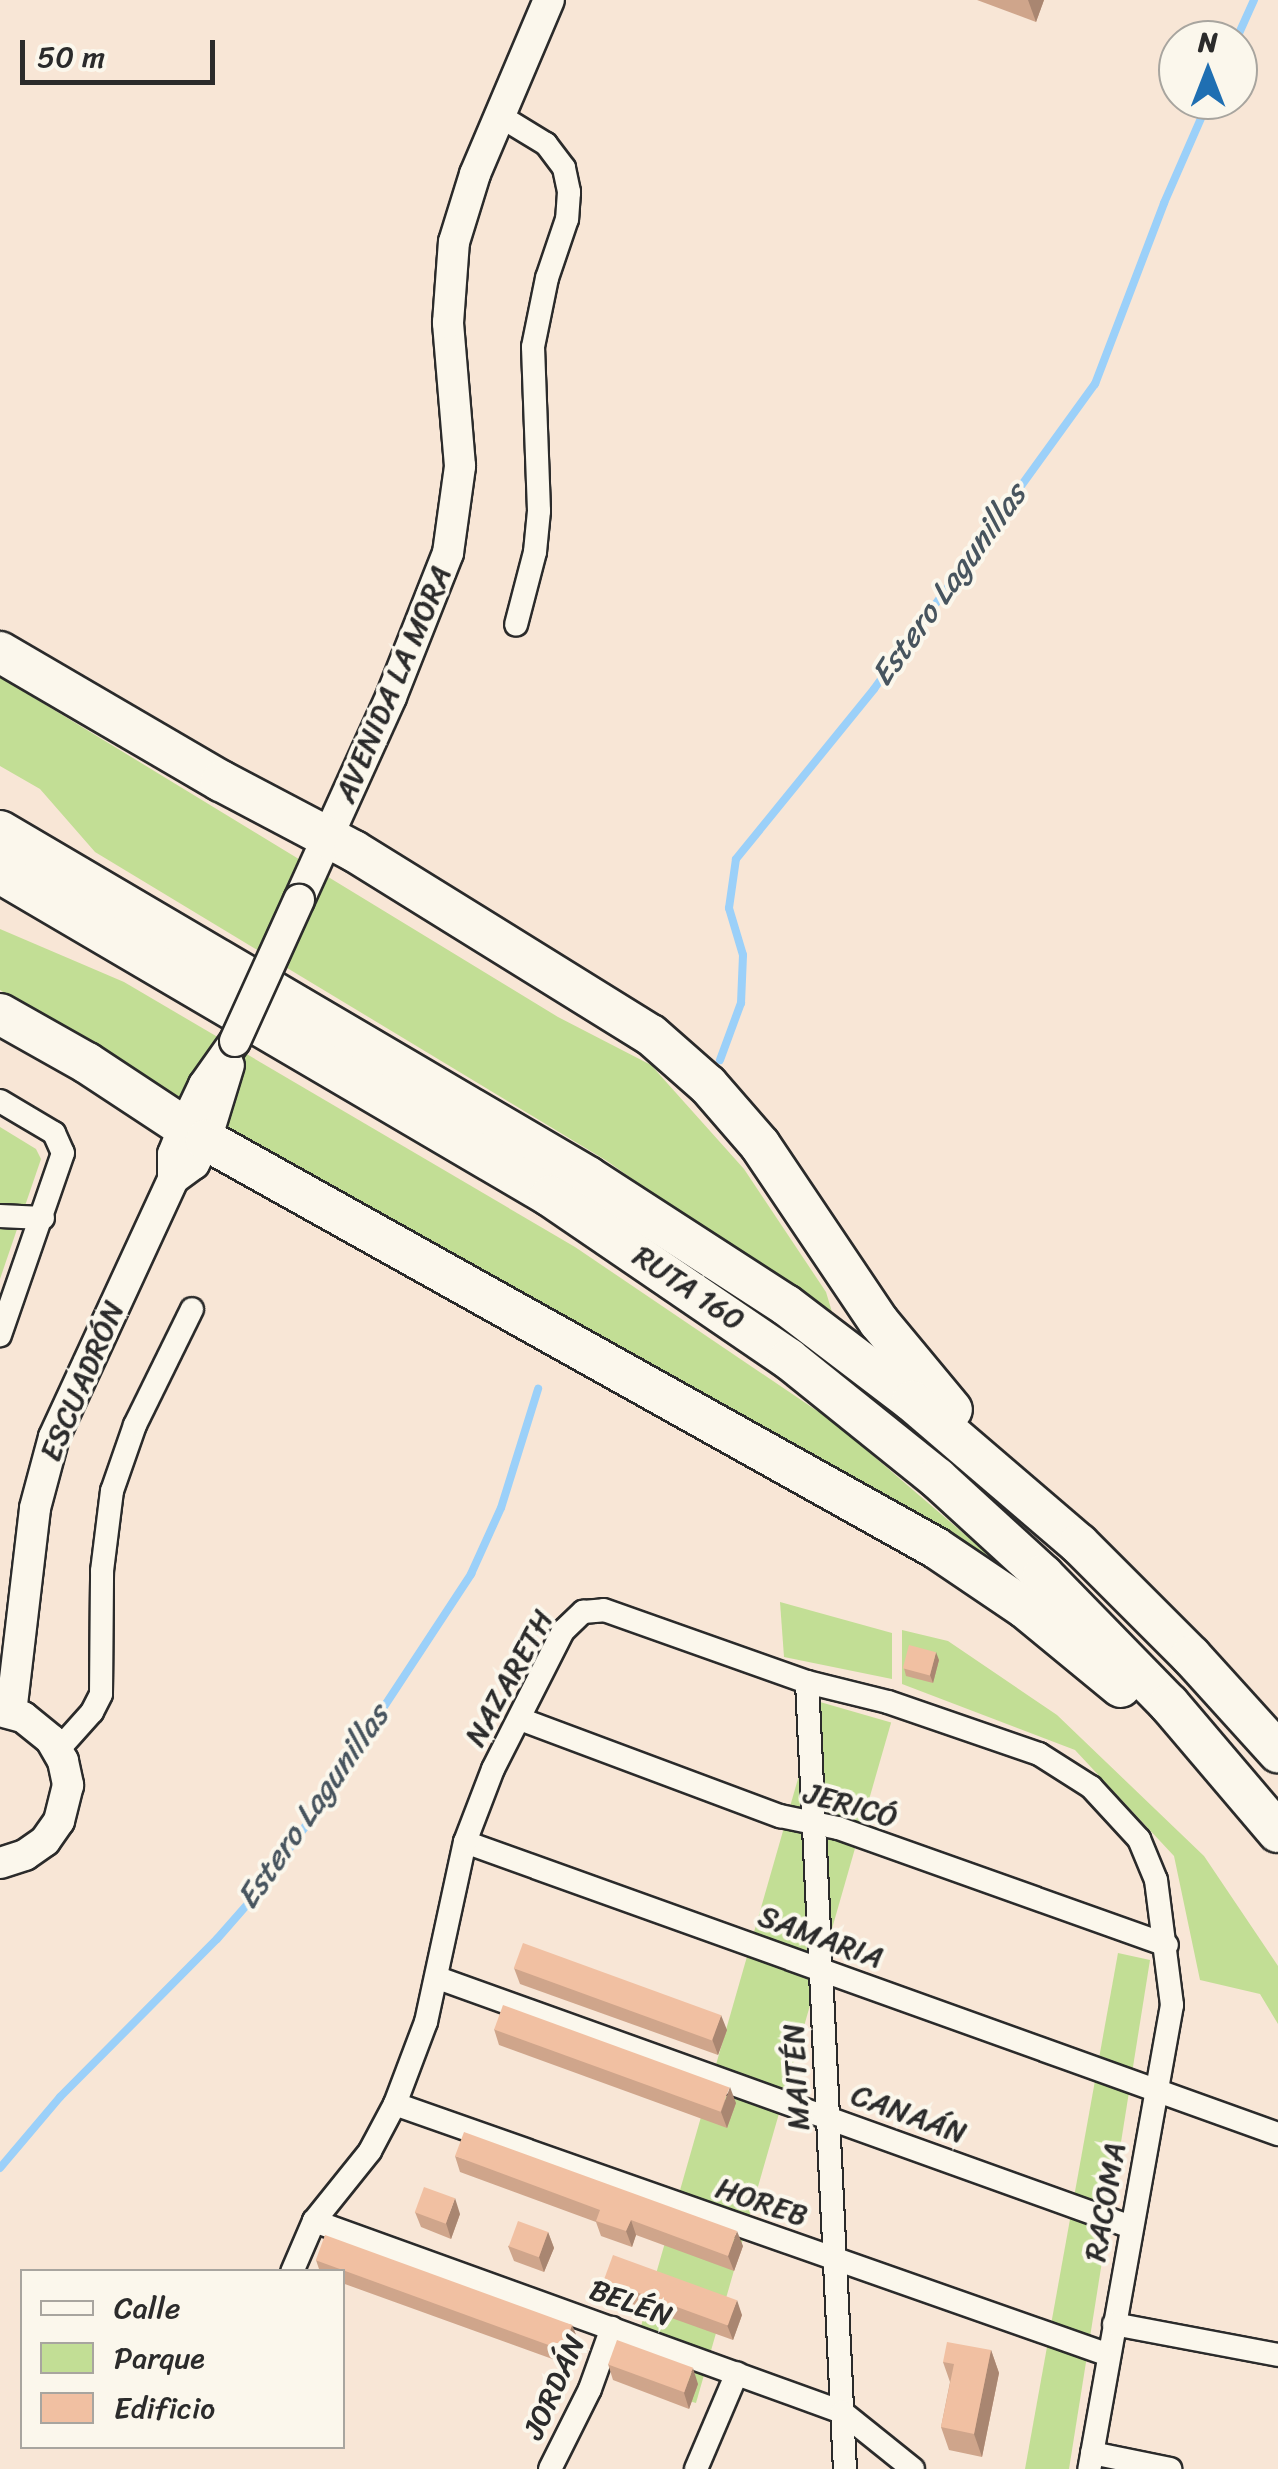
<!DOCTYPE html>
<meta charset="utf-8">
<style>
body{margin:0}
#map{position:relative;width:1278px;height:2469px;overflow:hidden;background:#f8e6d6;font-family:Sriracha,sans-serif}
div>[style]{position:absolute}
.green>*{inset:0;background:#c2de95;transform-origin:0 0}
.stream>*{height:8px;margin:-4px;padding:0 4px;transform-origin:4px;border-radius:4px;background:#9bd0f9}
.roads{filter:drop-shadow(2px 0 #2b2b2b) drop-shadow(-2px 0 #2b2b2b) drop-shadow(0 2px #2b2b2b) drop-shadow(0 -2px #2b2b2b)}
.street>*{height:22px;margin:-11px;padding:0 11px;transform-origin:11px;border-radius:11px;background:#fbf7ec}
.secondary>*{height:30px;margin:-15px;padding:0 15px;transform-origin:15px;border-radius:15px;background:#fbf7ec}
.highway>*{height:40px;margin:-20px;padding:0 20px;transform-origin:20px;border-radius:20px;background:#fbf7ec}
.bridges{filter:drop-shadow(2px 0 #2b2b2b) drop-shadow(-2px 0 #2b2b2b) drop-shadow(0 2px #2b2b2b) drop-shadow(0 -2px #2b2b2b)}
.secondary-bridge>*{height:30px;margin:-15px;padding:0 15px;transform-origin:15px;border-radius:15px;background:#fbf7ec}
.wall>*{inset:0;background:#cfa58b}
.shaded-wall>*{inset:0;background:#a98671}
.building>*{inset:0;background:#f1c0a2;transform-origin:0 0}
span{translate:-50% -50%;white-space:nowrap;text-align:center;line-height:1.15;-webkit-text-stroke:8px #fbf7ec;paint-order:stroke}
.street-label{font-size:30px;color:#2b2b2b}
.water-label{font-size:32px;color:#47545e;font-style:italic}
.legend{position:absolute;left:20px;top:2269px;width:325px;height:180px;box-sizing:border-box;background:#fbf7ec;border:2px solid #a8a59f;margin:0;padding:12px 18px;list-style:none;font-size:30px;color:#2b2b2b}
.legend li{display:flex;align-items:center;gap:20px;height:50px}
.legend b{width:50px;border:2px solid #a8a59f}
.north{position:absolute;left:1158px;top:20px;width:100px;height:100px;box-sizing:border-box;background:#fbf7ec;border:2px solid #a8a59f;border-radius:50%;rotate:0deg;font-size:28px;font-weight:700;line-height:40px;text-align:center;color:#2b2b2b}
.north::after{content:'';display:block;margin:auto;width:35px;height:45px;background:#1f6fb2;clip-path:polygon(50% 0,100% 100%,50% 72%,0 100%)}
.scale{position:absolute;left:20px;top:40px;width:195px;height:45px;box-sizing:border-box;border:5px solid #2b2b2b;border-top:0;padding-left:12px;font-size:30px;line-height:35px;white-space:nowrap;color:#2b2b2b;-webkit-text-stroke:8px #fbf7ec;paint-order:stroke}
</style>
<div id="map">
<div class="green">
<div style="clip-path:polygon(0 677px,558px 1017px,651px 1065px,744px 1169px,826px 1292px,832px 1312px,815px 1309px,607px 1161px,95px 852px,40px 789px,0 766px)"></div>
<div style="clip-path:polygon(0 929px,124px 982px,575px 1247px,835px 1423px,1012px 1575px,287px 1172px,0 990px)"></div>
<div style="clip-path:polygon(0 1127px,36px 1149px,41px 1159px,0 1279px)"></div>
<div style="clip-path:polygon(780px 1602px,892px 1633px,892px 1679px,784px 1657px)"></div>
<div style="clip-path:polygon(902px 1630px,948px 1641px,1057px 1715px,1204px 1856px,1278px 1966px,1278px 2024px,1260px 1994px,1200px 1980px,1174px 1856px,1075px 1750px,902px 1684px)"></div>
<div style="left:820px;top:1702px;width:74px;height:708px;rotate:16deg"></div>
<div style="clip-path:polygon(1118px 1953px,1150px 1960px,1069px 2469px,1025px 2469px)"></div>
</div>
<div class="stream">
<div style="left:1236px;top:40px;width:44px;rotate:-65.8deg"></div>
<div style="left:720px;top:1060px;width:61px;rotate:-69.8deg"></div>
<div style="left:741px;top:1003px;width:48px;rotate:-87.6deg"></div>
<div style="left:743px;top:955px;width:49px;rotate:-106.6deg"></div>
<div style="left:729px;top:908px;width:49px;rotate:-81.9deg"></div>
<div style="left:736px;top:859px;width:219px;rotate:-50.9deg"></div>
<div style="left:874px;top:689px;width:377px;rotate:-54.1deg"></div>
<div style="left:1095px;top:384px;width:194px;rotate:-69.1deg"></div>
<div style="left:1164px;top:203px;width:112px;rotate:-66.4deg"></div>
<div style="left:0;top:2168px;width:93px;rotate:-49.8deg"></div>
<div style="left:60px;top:2097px;width:223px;rotate:-45.2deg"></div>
<div style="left:217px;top:1939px;width:64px;rotate:-48.8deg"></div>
<div style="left:259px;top:1891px;width:79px;rotate:-54.3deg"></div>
<div style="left:305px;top:1827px;width:303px;rotate:-56.7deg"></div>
<div style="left:471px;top:1574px;width:72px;rotate:-65.6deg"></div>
<div style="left:501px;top:1508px;width:125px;rotate:-72.7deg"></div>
</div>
<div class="roads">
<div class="street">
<div style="left:500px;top:116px;width:54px;rotate:31.3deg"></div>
<div style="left:546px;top:144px;width:30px;rotate:53deg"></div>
<div style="left:564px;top:168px;width:25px;rotate:78deg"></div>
<div style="left:569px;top:192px;width:27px;rotate:94deg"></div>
<div style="left:567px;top:219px;width:62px;rotate:108.7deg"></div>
<div style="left:547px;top:278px;width:70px;rotate:101.5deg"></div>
<div style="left:533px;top:347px;width:164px;rotate:87.9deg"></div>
<div style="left:539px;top:511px;width:41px;rotate:95.6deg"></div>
<div style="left:535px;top:552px;width:75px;rotate:104.6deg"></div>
<div style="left:0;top:1101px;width:63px;rotate:30.7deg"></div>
<div style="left:54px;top:1133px;width:22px;rotate:66deg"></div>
<div style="left:63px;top:1153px;width:193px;rotate:109.1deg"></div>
<div style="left:0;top:1216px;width:43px;rotate:2.7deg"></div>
<div style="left:807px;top:1682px;width:788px;rotate:87.24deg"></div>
<div style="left:520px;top:1719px;width:278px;rotate:20.5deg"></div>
<div style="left:780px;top:1816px;width:59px;rotate:11.7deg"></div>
<div style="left:838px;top:1828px;width:349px;rotate:19.6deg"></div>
<div style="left:58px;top:1750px;width:51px;rotate:-48.2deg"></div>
<div style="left:92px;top:1712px;width:20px;rotate:-63deg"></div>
<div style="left:101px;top:1694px;width:123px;rotate:-89.5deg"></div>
<div style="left:102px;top:1571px;width:81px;rotate:-82.9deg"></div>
<div style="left:112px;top:1491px;width:70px;rotate:-70.8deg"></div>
<div style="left:135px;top:1425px;width:129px;rotate:-63.8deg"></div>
<div style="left:465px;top:1842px;width:864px;rotate:19.76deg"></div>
<div style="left:438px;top:1978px;width:736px;rotate:19.76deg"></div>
<div style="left:395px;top:2104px;width:757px;rotate:19.37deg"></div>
<div style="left:314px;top:2221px;width:561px;rotate:19.89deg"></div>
<div style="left:842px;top:2412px;width:91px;rotate:38.8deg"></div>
<div style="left:292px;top:2272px;width:56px;rotate:-66.7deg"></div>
<div style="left:314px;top:2221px;width:90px;rotate:-51.3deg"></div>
<div style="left:370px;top:2151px;width:53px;rotate:-62deg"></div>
<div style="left:395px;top:2104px;width:88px;rotate:-69.3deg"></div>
<div style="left:426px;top:2022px;width:184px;rotate:-77.8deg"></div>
<div style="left:465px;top:1842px;width:78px;rotate:-69deg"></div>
<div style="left:493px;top:1769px;width:155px;rotate:-63.1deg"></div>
<div style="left:563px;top:1631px;width:28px;rotate:-44deg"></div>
<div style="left:583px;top:1612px;width:21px;rotate:-5deg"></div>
<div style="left:604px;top:1610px;width:215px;rotate:19.5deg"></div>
<div style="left:807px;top:1682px;width:83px;rotate:13.9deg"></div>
<div style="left:888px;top:1702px;width:160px;rotate:19deg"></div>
<div style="left:1039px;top:1754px;width:62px;rotate:32.4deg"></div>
<div style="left:1091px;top:1787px;width:71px;rotate:47.3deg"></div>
<div style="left:1139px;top:1839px;width:44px;rotate:67.5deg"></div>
<div style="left:1156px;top:1880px;width:126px;rotate:82.7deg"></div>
<div style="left:1172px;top:2005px;width:471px;rotate:100.1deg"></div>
<div style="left:1114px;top:2324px;width:167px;rotate:10.7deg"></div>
<div style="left:1092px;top:2453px;width:80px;rotate:11.6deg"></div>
<div style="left:550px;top:2469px;width:89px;rotate:-63.4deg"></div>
<div style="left:590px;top:2389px;width:65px;rotate:-70.2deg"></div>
<div style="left:696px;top:2469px;width:104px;rotate:-66.9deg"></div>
</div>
<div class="secondary">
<div style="left:299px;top:900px;width:223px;rotate:-65.6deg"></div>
<div style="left:391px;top:697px;width:155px;rotate:-68.4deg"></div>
<div style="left:448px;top:553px;width:88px;rotate:-82.1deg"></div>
<div style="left:460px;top:466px;width:144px;rotate:-94.8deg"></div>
<div style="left:448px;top:323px;width:81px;rotate:-85.8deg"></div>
<div style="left:454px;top:242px;width:71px;rotate:-72.8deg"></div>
<div style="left:475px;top:174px;width:189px;rotate:-67deg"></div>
<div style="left:173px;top:1179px;width:26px;rotate:-36deg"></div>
<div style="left:194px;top:1164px;width:27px;rotate:-63deg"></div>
<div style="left:206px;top:1140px;width:78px;rotate:-73deg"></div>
<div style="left:0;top:1711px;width:24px;rotate:15deg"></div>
<div style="left:23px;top:1717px;width:36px;rotate:39deg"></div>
<div style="left:51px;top:1740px;width:24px;rotate:60deg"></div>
<div style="left:63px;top:1761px;width:25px;rotate:78deg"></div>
<div style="left:68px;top:1785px;width:37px;rotate:104deg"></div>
<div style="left:59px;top:1821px;width:24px;rotate:125deg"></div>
<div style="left:45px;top:1841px;width:24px;rotate:145deg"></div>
<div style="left:25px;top:1855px;width:26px;rotate:162deg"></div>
<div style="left:11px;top:1713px;width:206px;rotate:-83.3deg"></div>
<div style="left:35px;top:1508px;width:73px;rotate:-75deg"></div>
<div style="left:54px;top:1437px;width:284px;rotate:-65.2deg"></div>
<div style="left:173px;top:1179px;width:25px;rotate:-90deg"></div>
<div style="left:173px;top:1154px;width:29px;rotate:-68deg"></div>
<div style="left:184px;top:1127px;width:47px;rotate:-64.5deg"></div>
<div style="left:204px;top:1085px;width:54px;rotate:-54.8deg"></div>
</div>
<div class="highway">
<div style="left:0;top:652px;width:256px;rotate:30.3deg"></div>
<div style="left:221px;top:781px;width:150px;rotate:27.8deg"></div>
<div style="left:354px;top:851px;width:349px;rotate:31.8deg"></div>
<div style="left:651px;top:1035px;width:76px;rotate:41.3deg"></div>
<div style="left:708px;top:1085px;width:79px;rotate:49.1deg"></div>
<div style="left:760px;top:1145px;width:213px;rotate:56.1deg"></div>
<div style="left:879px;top:1322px;width:114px;rotate:50.3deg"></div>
<div style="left:0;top:831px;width:682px;rotate:30.47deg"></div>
<div style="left:588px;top:1177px;width:236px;rotate:32.9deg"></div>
<div style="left:786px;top:1305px;width:158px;rotate:37.3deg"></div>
<div style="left:912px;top:1401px;width:220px;rotate:40.6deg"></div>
<div style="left:1079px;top:1544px;width:158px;rotate:45deg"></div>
<div style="left:1191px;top:1656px;width:130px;rotate:47.8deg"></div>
<div style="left:0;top:873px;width:638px;rotate:30.42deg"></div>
<div style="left:550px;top:1196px;width:289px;rotate:34.3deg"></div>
<div style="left:789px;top:1359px;width:190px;rotate:38.8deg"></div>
<div style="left:937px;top:1478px;width:144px;rotate:42.5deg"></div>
<div style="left:1043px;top:1575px;width:180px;rotate:45.7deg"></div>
<div style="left:1169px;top:1704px;width:168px;rotate:49.6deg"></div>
<div style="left:0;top:1014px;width:100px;rotate:29.4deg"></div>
<div style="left:87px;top:1063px;width:116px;rotate:33.4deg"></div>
<div style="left:206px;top:1140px;width:836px;rotate:29.2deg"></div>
<div style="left:936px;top:1548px;width:107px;rotate:34deg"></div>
<div style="left:1025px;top:1608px;width:124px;rotate:39.5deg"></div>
</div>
</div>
<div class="bridges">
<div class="secondary-bridge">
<div style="left:235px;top:1041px;width:155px;rotate:-65.6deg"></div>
</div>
</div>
<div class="wall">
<div style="clip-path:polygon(977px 0,1044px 0,1036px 22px)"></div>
<div style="clip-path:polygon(939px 1660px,933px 1683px,906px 1676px,904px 1668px)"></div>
<div style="clip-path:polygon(514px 1968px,727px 2030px,718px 2055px,520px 1984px)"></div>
<div style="clip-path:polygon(494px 2029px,736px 2103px,727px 2128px,499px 2045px)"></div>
<div style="clip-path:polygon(455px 2156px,743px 2246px,734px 2271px,636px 2235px,632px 2247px,601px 2236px,596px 2222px,460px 2172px)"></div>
<div style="clip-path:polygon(415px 2212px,460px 2214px,451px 2239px,421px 2227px)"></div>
<div style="clip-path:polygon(548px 2232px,554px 2248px,544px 2272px,514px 2261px,508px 2246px)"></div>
<div style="clip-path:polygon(316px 2260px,572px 2325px,578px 2340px,569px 2365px,342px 2283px,342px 2272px,320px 2272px)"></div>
<div style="clip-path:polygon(604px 2280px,742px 2315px,733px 2340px,610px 2296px)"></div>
<div style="clip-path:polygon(991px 2350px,999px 2373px,982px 2457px,949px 2450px,941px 2427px,950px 2382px,943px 2362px)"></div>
<div style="clip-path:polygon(608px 2364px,698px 2384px,689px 2409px,613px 2380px)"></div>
</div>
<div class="shaded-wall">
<div style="clip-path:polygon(1028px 0,1044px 0,1036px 22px)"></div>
<div style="clip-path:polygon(936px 1652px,939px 1660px,933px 1683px,930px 1675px)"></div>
<div style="clip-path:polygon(721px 2015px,727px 2030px,718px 2055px,712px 2039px)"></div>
<div style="clip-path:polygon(730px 2087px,736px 2103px,727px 2128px,721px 2112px)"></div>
<div style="clip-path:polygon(455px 2198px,460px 2214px,451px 2239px,446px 2223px)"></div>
<div style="clip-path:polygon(631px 2220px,636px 2235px,632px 2247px,626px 2231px)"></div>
<div style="clip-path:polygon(737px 2231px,743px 2246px,734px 2271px,728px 2256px)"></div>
<div style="clip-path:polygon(548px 2232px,554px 2248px,544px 2272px,539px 2257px)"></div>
<div style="clip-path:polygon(737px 2300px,742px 2315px,733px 2340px,727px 2325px)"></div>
<div style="clip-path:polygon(572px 2325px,578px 2340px,569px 2365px,563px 2349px)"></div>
<div style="clip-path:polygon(991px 2350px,999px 2373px,982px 2457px,974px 2434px)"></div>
<div style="clip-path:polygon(693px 2368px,698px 2384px,689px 2409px,684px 2393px)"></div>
</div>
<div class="building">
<div style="left:909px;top:1645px;width:28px;height:24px;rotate:15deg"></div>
<div style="left:523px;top:1943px;width:211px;height:27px;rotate:20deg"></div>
<div style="left:503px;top:2005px;width:241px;height:26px;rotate:20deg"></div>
<div style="clip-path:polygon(464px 2132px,737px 2231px,728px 2256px,631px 2220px,626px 2231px,596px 2221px,600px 2210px,455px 2156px)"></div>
<div style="left:424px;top:2187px;width:33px;height:27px;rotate:20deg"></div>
<div style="left:518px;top:2221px;width:32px;height:27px;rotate:20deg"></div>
<div style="left:325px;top:2235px;width:263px;height:27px;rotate:20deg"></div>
<div style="left:613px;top:2255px;width:132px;height:27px;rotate:20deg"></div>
<div style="left:617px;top:2340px;width:81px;height:26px;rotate:20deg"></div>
<div style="clip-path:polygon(947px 2342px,991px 2350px,974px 2434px,941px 2427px,954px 2364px,943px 2362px)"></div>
</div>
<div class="street-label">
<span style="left:393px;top:684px;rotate:-67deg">AVENIDA LA MORA</span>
<span style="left:689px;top:1288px;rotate:34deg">RUTA 160</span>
<span style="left:82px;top:1381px;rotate:-67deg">ESCUADRÓN</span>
<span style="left:509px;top:1678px;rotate:-61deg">NAZARETH</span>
<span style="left:851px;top:1805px;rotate:16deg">JERICÓ</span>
<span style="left:821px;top:1937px;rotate:20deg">SAMARIA</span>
<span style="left:796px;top:2077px;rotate:-93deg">MAITÉN</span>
<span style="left:909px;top:2114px;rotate:20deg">CANAÁN</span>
<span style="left:762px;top:2202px;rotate:19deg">HOREB</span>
<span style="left:1105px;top:2202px;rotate:-80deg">RACOMA</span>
<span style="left:631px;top:2303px;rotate:20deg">BELÉN</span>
<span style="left:554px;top:2387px;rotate:-66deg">JORDÁN</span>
</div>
<div class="water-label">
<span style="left:949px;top:585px;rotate:-54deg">Estero Lagunillas</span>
<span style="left:313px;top:1807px;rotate:-55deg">Estero Lagunillas</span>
</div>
<ul class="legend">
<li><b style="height:12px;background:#fbf7ec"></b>Calle</li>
<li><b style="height:28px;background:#c2de95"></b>Parque</li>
<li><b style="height:28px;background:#f1c0a2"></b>Edificio</li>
</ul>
<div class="north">N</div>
<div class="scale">50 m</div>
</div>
